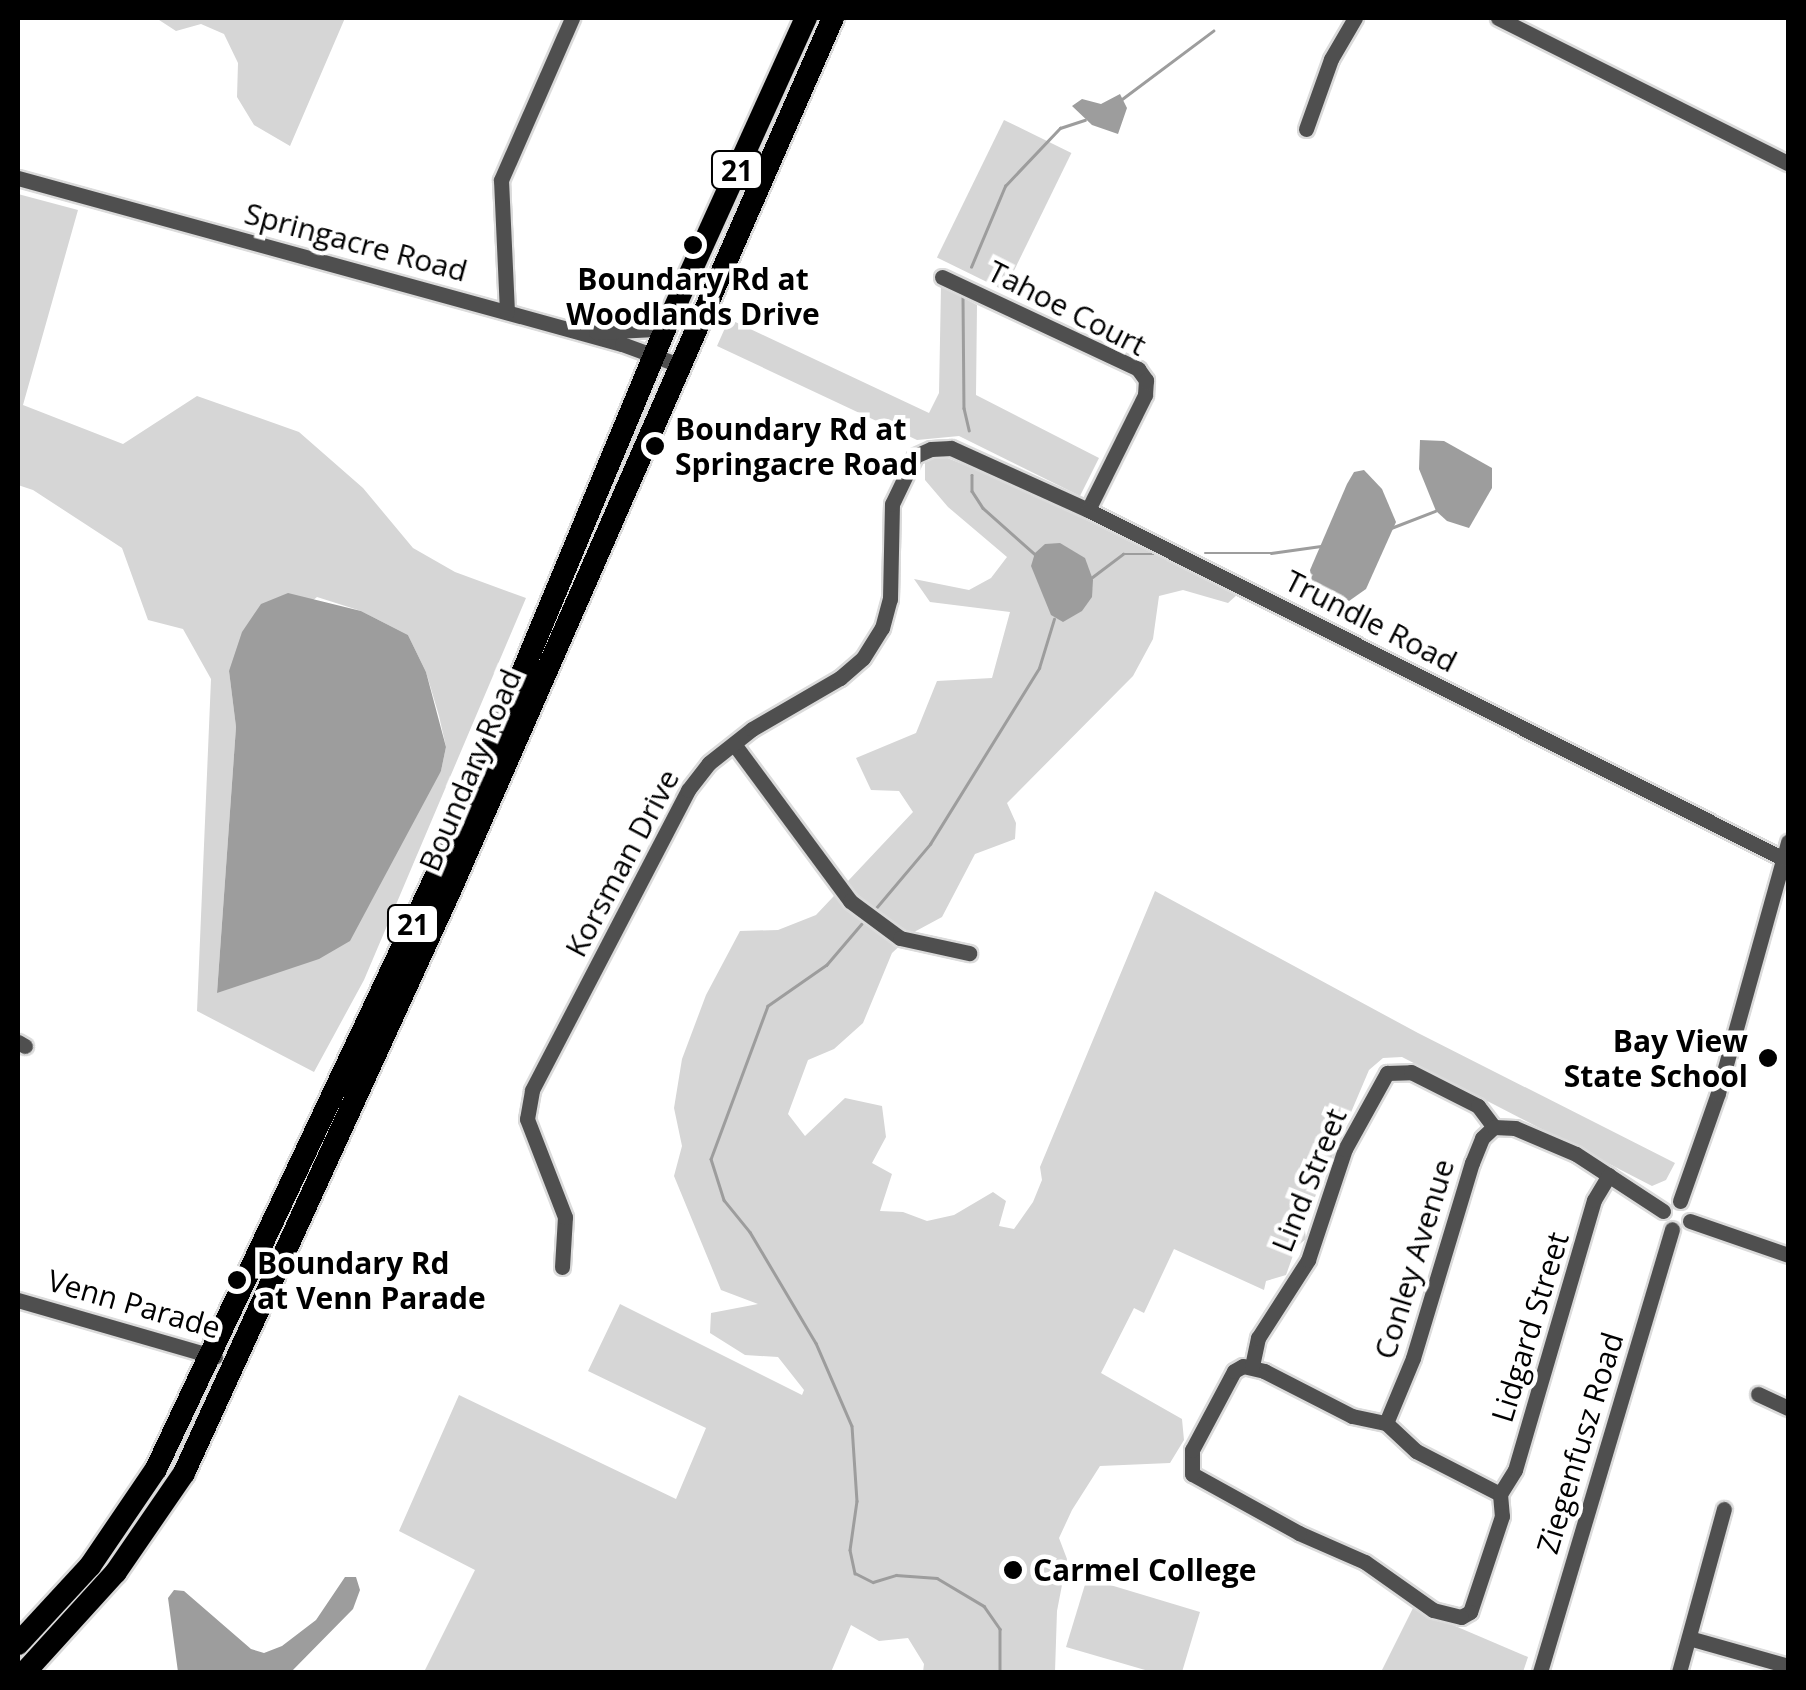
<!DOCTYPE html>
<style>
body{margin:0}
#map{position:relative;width:1806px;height:1690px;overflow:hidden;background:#fff;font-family:"Open Sans",sans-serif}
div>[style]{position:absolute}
.green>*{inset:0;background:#d6d6d6;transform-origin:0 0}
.water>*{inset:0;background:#9d9d9d}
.stream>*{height:2.5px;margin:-1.25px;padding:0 1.25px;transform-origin:1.25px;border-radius:1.25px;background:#9d9d9d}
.roads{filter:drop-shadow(2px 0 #dbdbdb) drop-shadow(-2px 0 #dbdbdb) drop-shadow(0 2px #dbdbdb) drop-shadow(0 -2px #dbdbdb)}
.minor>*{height:15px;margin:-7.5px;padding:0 7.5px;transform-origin:7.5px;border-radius:7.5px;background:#4f4f4f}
.highway>*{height:22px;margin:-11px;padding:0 11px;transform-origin:11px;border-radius:11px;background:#000}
.dots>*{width:28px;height:28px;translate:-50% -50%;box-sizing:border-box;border:5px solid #fff;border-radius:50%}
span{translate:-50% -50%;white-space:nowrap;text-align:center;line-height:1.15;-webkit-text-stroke:9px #fff;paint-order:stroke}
.shield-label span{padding:2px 8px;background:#fff;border:2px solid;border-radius:8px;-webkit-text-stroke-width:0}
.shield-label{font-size:28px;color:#000;font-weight:700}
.street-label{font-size:30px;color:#000}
.poi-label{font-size:30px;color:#000;font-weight:700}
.left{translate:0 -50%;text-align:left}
.right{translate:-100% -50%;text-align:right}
.frame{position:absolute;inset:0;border:20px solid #000;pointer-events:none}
</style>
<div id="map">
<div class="green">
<div style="clip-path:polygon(156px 18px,345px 18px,290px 146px,254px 125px,237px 97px,238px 63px,224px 34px,201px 24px,176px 31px)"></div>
<div style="left:1004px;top:120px;width:75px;height:153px;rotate:26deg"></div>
<div style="clip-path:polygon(evenodd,18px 194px,78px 210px,23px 405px,123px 444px,197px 396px,299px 432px,363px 488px,413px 548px,455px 572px,526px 598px,364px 980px,314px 1072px,197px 1011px,211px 679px,183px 629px,148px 620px,122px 548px,33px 490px,18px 485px,18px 194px,317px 597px,361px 611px,408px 635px,426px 672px,439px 716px,446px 747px,441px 771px,217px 993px,236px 727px,229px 671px,317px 597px)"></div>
<div style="clip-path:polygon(941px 286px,977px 305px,976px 395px,1099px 458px,1080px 496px,959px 436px,917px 440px,717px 346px,729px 319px,929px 413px,939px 393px)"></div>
<div style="clip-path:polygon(945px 457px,1071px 508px,1238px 594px,1228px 603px,1183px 590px,1159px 596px,1153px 639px,1133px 676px,1007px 803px,1016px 823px,1015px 839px,975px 854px,942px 917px,916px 931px,892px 953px,863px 1023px,834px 1049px,808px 1060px,788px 1114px,805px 1136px,845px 1098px,882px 1106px,886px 1137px,872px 1163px,892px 1174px,880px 1211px,903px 1212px,927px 1221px,954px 1215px,993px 1192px,1006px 1201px,999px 1226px,1014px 1229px,1033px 1202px,1042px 1180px,1040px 1167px,1155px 891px,1418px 1033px,1675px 1163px,1666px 1180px,1652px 1186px,1402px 1057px,1383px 1058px,1369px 1070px,1304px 1223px,1306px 1239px,1296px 1247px,1286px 1275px,1266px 1281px,1264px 1290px,1174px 1249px,1144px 1313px,1134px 1308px,1101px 1373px,1182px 1419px,1184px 1440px,1170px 1463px,1100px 1466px,1072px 1510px,1059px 1538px,1067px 1559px,1057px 1611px,1055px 1672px,923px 1672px,924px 1664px,908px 1638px,879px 1641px,851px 1625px,831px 1672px,424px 1672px,475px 1570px,399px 1531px,459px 1395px,676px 1499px,706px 1428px,588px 1371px,620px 1304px,802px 1395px,804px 1390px,778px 1357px,745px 1355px,710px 1333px,711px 1313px,758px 1304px,721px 1290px,674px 1176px,682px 1146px,674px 1108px,682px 1059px,706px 995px,740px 931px,778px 930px,816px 915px,913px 812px,899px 791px,871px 790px,856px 758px,916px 733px,937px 681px,992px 678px,1010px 612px,930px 602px,914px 579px,969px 590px,991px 578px,1007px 557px,948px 507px,925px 480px,925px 459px)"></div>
<div style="clip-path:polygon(1087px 1578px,1200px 1612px,1182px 1672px,1152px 1672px,1066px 1647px)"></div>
<div style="clip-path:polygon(1413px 1608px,1528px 1657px,1523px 1672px,1381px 1672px)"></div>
</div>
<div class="water">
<div style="clip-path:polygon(1120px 94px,1127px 108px,1118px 134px,1092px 125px,1072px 106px,1082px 99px,1101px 104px)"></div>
<div style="clip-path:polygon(1420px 440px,1444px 441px,1492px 468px,1492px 488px,1469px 528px,1447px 521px,1436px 511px,1419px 469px)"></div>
<div style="clip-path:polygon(1364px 470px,1382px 489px,1396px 522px,1366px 589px,1349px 601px,1312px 581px,1310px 570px,1347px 484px,1354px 472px)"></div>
<div style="clip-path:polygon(1060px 543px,1085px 558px,1093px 580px,1092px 597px,1082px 611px,1063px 622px,1051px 615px,1031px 566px,1035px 553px,1045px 544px)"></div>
<div style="clip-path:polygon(288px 593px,361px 611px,408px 635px,426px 672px,446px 747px,441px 771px,350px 941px,319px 959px,217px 993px,236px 727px,229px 671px,242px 632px,261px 604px)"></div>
<div style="clip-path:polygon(345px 1577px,356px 1577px,360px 1590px,353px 1609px,291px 1672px,178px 1672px,168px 1598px,174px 1590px,184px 1591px,251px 1649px,264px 1653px,282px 1646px,316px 1620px)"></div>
</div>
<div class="stream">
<div style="left:1122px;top:99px;width:114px;rotate:-36.8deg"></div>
<div style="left:971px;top:267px;width:88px;rotate:-67.2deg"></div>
<div style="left:1005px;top:186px;width:80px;rotate:-46.5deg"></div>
<div style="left:1060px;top:128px;width:26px;rotate:-18deg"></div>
<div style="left:963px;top:297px;width:111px;rotate:89.5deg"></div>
<div style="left:964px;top:408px;width:23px;rotate:77deg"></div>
<div style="left:972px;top:475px;width:16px;rotate:90deg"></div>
<div style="left:972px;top:491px;width:20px;rotate:57deg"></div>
<div style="left:983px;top:508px;width:72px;rotate:41.6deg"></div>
<div style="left:1391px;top:528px;width:47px;rotate:-21.1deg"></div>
<div style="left:1205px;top:553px;width:66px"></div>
<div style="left:1271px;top:553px;width:50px;rotate:-8deg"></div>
<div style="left:1091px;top:578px;width:40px;rotate:-37deg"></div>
<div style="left:1123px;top:554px;width:34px"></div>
<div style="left:876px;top:908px;width:84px;rotate:-49.8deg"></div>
<div style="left:930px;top:844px;width:207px;rotate:-58.2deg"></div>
<div style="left:1039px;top:668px;width:51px;rotate:-73deg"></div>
<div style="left:862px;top:924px;width:54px;rotate:130.5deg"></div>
<div style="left:827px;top:965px;width:72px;rotate:145.2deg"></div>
<div style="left:768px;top:1006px;width:163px;rotate:110.4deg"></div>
<div style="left:711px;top:1159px;width:43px;rotate:72.4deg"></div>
<div style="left:724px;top:1200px;width:41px;rotate:50.9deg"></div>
<div style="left:750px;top:1232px;width:129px;rotate:59.3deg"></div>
<div style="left:816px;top:1343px;width:90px;rotate:66.6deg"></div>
<div style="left:852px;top:1426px;width:75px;rotate:86.2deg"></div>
<div style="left:857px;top:1501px;width:49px;rotate:98.1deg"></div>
<div style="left:850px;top:1550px;width:24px;rotate:78deg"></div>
<div style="left:855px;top:1573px;width:20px;rotate:27deg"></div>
<div style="left:873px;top:1582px;width:24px;rotate:-17deg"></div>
<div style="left:896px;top:1575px;width:41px;rotate:4.2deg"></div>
<div style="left:937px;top:1578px;width:55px;rotate:30.8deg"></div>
<div style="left:984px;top:1606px;width:28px;rotate:55deg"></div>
<div style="left:1000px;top:1629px;width:43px;rotate:90deg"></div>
</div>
<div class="roads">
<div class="minor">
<div style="left:1498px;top:18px;width:324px;rotate:26.6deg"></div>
<div style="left:1306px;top:129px;width:74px;rotate:-70.3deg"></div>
<div style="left:1331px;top:59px;width:48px;rotate:-59.7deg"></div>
<div style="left:18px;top:178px;width:626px;rotate:15.37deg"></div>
<div style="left:622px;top:344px;width:61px;rotate:20.2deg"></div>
<div style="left:942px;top:277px;width:217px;rotate:25.1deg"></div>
<div style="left:1138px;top:369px;width:14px;rotate:54deg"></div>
<div style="left:1146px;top:380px;width:15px;rotate:94deg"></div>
<div style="left:1145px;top:395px;width:128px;rotate:116.4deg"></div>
<div style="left:507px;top:312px;width:132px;rotate:-92.6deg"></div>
<div style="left:501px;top:180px;width:177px;rotate:-66.3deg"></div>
<div style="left:596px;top:332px;width:59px;rotate:-2.9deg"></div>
<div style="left:655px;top:329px;width:15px;rotate:-28deg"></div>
<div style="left:734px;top:744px;width:195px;rotate:53.5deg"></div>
<div style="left:850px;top:901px;width:62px;rotate:36.5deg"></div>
<div style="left:900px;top:938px;width:71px;rotate:12.3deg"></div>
<div style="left:18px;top:1042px;width:8px;rotate:30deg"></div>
<div style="left:1680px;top:1201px;width:114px;rotate:-70.6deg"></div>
<div style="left:1718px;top:1093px;width:261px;rotate:-74.4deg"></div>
<div style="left:1690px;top:1221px;width:104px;rotate:19.1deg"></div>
<div style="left:562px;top:1267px;width:50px;rotate:-86.6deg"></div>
<div style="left:565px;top:1217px;width:105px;rotate:-111.2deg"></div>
<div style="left:527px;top:1119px;width:29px;rotate:-80deg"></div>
<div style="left:532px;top:1090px;width:338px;rotate:-62.5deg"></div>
<div style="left:688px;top:790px;width:34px;rotate:-52deg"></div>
<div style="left:709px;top:763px;width:55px;rotate:-38.3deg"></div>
<div style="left:752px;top:729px;width:102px;rotate:-30.1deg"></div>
<div style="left:840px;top:678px;width:30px;rotate:-41deg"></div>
<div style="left:863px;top:658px;width:36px;rotate:-58deg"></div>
<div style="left:882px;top:628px;width:30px;rotate:-75deg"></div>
<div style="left:890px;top:599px;width:95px;rotate:-88.8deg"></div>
<div style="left:892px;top:504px;width:53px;rotate:-64.4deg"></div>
<div style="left:915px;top:456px;width:17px;rotate:-24deg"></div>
<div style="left:931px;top:449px;width:20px;rotate:-3deg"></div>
<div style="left:951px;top:448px;width:150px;rotate:24.3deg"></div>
<div style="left:1088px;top:510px;width:776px;rotate:26.63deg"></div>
<div style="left:18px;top:1300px;width:205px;rotate:16.1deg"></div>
<div style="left:1243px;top:1366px;width:22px;rotate:13deg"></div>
<div style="left:1264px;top:1371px;width:99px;rotate:27.1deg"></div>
<div style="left:1352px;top:1416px;width:35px;rotate:12deg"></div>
<div style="left:1386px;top:1423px;width:41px;rotate:43deg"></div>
<div style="left:1416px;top:1451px;width:94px;rotate:27.1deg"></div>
<div style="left:1500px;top:1494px;width:22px;rotate:85deg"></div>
<div style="left:1502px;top:1516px;width:101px;rotate:108.4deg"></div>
<div style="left:1470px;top:1612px;width:10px;rotate:151deg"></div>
<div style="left:1461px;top:1617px;width:29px;rotate:-166deg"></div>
<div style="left:1433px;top:1610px;width:83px;rotate:-144.8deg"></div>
<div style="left:1365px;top:1562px;width:72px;rotate:-156.3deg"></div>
<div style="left:1299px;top:1533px;width:122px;rotate:-151.1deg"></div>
<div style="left:1192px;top:1474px;width:24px;rotate:-90deg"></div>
<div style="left:1192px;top:1450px;width:89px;rotate:-62deg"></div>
<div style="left:1234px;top:1371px;width:10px;rotate:-29deg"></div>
<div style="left:1252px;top:1366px;width:29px;rotate:-78deg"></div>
<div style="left:1258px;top:1338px;width:93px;rotate:-57.3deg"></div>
<div style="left:1308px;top:1260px;width:117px;rotate:-71.6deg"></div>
<div style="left:1345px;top:1149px;width:87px;rotate:-61.1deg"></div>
<div style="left:1387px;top:1073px;width:24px;rotate:-2deg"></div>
<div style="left:1411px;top:1072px;width:75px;rotate:26.9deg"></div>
<div style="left:1478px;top:1106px;width:26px;rotate:53deg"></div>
<div style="left:1758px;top:1394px;width:33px;rotate:25deg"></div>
<div style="left:1386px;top:1423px;width:70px;rotate:-67.4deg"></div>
<div style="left:1413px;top:1358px;width:204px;rotate:-73.2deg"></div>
<div style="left:1472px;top:1163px;width:27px;rotate:-68deg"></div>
<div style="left:1482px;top:1138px;width:16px;rotate:-43deg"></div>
<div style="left:1494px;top:1127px;width:21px;rotate:3deg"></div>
<div style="left:1515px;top:1128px;width:66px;rotate:23.1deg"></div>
<div style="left:1576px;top:1154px;width:104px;rotate:33.2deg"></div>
<div style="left:1500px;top:1494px;width:28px;rotate:-58deg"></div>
<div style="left:1515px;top:1470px;width:281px;rotate:-73.7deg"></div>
<div style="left:1594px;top:1200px;width:29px;rotate:-59deg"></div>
<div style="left:1689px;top:1638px;width:103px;rotate:15.8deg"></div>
<div style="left:1540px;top:1672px;width:462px;rotate:-73.4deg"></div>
<div style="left:1679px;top:1672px;width:169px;rotate:-74.6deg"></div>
</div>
<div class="highway">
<div style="left:18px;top:1644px;width:106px;rotate:-47.3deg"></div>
<div style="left:90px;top:1566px;width:117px;rotate:-55.8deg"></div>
<div style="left:156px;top:1469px;width:689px;rotate:-64.74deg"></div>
<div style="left:450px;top:846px;width:568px;rotate:-67.41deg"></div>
<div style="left:668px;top:322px;width:334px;rotate:-65.6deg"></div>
<div style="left:25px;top:1672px;width:135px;rotate:-47.7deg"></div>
<div style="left:116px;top:1572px;width:120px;rotate:-55.5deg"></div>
<div style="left:184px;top:1473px;width:642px;rotate:-65.43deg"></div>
<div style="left:451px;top:889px;width:951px;rotate:-66.32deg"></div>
</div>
</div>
<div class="dots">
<div style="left:693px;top:245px;background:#000"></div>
<div style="left:655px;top:446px;background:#000"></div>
<div style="left:1768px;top:1058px;background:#000"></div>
<div style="left:237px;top:1280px;background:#000"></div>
<div style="left:1013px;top:1570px;background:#000"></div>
</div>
<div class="shield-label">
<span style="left:737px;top:170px">21</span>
<span style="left:413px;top:924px">21</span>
</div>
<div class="street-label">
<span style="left:356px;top:242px;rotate:15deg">Springacre Road</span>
<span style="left:1067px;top:308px;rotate:27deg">Tahoe Court</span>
<span style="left:1371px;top:621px;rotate:27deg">Trundle Road</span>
<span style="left:470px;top:770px;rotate:-67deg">Boundary Road</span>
<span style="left:622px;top:863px;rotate:-62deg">Korsman Drive</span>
<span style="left:1309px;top:1180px;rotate:-68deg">Lind Street</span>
<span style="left:1414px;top:1259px;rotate:-73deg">Conley Avenue</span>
<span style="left:134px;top:1304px;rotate:16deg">Venn Parade</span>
<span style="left:1530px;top:1327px;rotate:-73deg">Lidgard Street</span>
<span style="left:1580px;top:1443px;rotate:-73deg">Ziegenfusz Road</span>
</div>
<div class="poi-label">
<span style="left:693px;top:296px">Boundary Rd at<br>Woodlands Drive</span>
<span class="left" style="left:675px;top:446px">Boundary Rd at<br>Springacre Road</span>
<span class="right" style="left:1748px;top:1058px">Bay View<br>State School</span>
<span class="left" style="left:257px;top:1280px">Boundary Rd<br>at Venn Parade</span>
<span class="left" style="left:1033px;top:1570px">Carmel College</span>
</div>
<div class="frame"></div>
</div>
